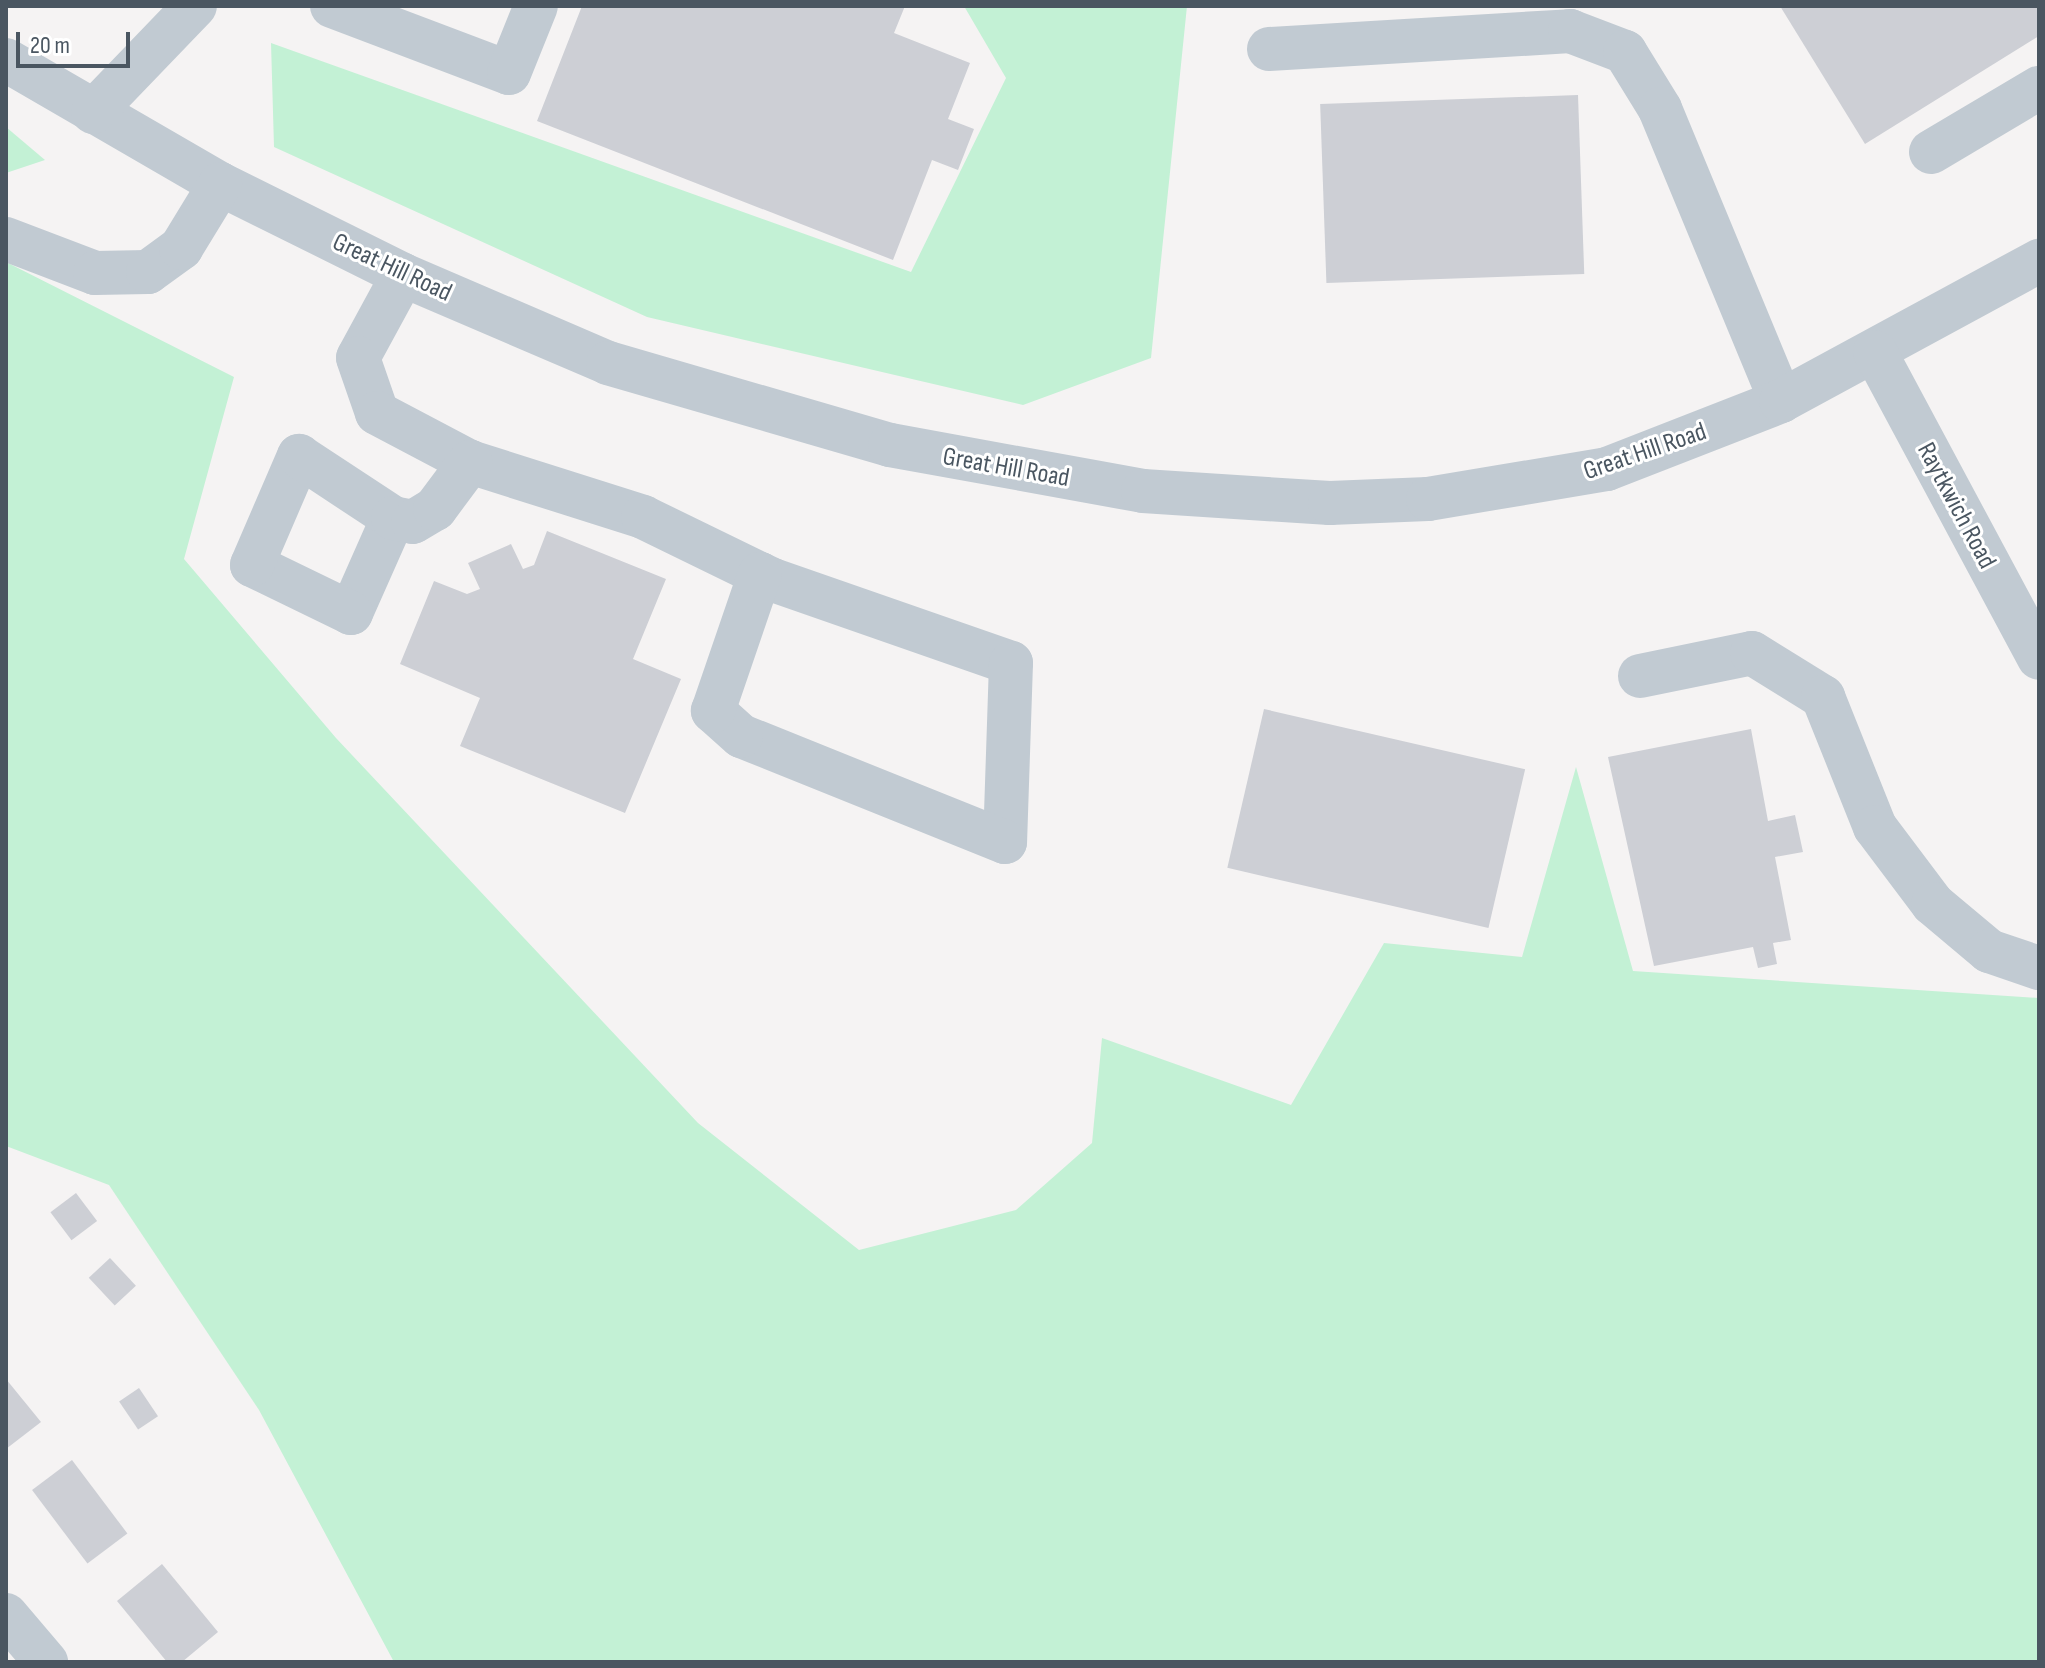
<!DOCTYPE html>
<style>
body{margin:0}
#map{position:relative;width:2045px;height:1668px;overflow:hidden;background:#f5f3f3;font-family:"Sofia Sans Condensed",sans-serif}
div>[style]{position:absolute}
.green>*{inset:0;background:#c3f1d5}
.building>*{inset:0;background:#cdcfd5;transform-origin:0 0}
.minor>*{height:44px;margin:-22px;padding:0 22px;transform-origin:22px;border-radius:22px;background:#c1cad2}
span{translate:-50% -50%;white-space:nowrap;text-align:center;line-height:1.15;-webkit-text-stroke:6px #fff;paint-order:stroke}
.street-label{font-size:26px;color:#4a5661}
.frame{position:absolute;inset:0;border:8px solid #4a5661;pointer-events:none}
.scale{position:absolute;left:16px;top:32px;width:114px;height:36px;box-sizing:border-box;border:4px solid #4a5661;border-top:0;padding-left:10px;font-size:24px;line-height:28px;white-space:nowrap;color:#4a5661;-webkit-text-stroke:6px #fff;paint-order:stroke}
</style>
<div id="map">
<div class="green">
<div style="clip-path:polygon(964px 6px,1187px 6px,1151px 358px,1023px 405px,647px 317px,274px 147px,271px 43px,911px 272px,1006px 78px)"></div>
<div style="clip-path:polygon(6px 127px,45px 160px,6px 173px)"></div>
<div style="clip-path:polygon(6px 262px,234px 377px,184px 559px,336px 738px,698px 1123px,859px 1250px,1016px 1210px,1092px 1143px,1102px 1038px,1291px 1105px,1384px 943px,1522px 957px,1576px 767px,1633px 971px,2039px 998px,2039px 1662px,394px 1662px,259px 1410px,109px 1185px,6px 1146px)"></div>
</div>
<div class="building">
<div style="clip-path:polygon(582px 6px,905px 6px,894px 33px,970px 63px,948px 119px,974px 129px,958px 170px,932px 160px,893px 260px,537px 121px)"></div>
<div style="clip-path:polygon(1780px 6px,2039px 6px,2039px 36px,1865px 144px)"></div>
<div style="left:1578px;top:95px;width:179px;height:258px;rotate:88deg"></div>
<div style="clip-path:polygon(547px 531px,666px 579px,633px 659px,681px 679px,625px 813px,460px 746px,480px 698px,400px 664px,434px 581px,467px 594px,480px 589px,468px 563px,511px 544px,523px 569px,534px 565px)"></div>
<div style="left:1264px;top:709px;width:268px;height:163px;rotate:13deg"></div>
<div style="clip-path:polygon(1751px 729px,1768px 821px,1795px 815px,1803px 852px,1775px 857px,1791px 940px,1773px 943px,1777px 964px,1758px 968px,1753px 947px,1654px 966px,1608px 757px)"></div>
<div style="left:76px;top:1193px;width:35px;height:32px;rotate:53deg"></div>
<div style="left:110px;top:1258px;width:38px;height:29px;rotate:47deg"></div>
<div style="clip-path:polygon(6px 1379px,41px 1422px,6px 1449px)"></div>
<div style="left:139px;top:1388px;width:34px;height:24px;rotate:56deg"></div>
<div style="left:72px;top:1460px;width:92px;height:50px;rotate:53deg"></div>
<div style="clip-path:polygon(162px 1564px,218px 1632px,182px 1662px,167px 1662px,117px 1601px)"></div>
</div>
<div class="minor">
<div style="left:332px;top:6px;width:189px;rotate:20.7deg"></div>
<div style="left:509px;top:73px;width:72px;rotate:-68.1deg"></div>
<div style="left:1269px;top:49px;width:302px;rotate:-3.4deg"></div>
<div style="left:1570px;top:31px;width:59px;rotate:20.9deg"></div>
<div style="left:1625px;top:52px;width:67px;rotate:58.4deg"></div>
<div style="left:1660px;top:109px;width:316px;rotate:67.5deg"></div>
<div style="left:6px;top:60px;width:247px;rotate:30.1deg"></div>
<div style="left:220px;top:184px;width:204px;rotate:26.4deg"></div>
<div style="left:403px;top:275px;width:223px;rotate:23.2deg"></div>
<div style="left:608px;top:363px;width:294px;rotate:16.2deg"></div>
<div style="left:890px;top:445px;width:257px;rotate:10.3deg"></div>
<div style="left:1143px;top:491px;width:187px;rotate:3.7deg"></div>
<div style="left:1330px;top:503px;width:98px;rotate:-2.3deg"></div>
<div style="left:1428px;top:499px;width:181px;rotate:-9.5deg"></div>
<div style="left:1607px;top:469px;width:187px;rotate:-21.3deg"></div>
<div style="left:1781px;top:401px;width:294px;rotate:-28.5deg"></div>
<div style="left:93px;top:112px;width:147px;rotate:-46.1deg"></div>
<div style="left:1931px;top:152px;width:126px;rotate:-30.7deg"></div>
<div style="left:6px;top:239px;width:95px;rotate:20.9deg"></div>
<div style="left:95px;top:273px;width:53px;rotate:-1.1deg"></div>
<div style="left:148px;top:272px;width:41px;rotate:-36deg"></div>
<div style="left:181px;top:248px;width:75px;rotate:-58.6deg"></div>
<div style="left:403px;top:275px;width:94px;rotate:118.5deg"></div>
<div style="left:358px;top:358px;width:58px;rotate:70.9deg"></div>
<div style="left:377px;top:413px;width:105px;rotate:27.8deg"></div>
<div style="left:470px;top:462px;width:182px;rotate:17.6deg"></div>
<div style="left:643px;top:517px;width:130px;rotate:26deg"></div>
<div style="left:760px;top:574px;width:14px;rotate:25deg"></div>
<div style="left:773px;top:580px;width:252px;rotate:19.2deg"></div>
<div style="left:1011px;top:663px;width:179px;rotate:91.9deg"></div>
<div style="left:1005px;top:842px;width:284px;rotate:-158.1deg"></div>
<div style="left:741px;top:736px;width:38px;rotate:-138deg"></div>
<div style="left:713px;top:711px;width:145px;rotate:-71.1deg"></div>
<div style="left:1875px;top:352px;width:347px;rotate:61.8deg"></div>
<div style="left:393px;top:518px;width:104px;rotate:113.9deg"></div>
<div style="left:351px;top:613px;width:110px;rotate:-154.1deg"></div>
<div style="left:252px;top:565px;width:119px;rotate:-66.7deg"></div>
<div style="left:299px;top:456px;width:113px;rotate:33.4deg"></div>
<div style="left:393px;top:518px;width:20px;rotate:11deg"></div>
<div style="left:413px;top:522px;width:26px;rotate:-31deg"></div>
<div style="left:435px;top:509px;width:59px;rotate:-53.3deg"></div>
<div style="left:1640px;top:676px;width:114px;rotate:-11.6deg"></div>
<div style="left:1752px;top:653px;width:84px;rotate:31.8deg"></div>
<div style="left:1823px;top:697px;width:140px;rotate:68.2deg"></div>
<div style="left:1875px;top:827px;width:96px;rotate:53deg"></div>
<div style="left:1933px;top:904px;width:73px;rotate:40deg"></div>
<div style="left:1989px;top:951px;width:53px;rotate:18.8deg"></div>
<div style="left:6px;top:1615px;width:62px;rotate:49.6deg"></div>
</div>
<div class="street-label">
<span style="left:392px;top:268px;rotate:25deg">Great Hill Road</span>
<span style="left:1645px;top:452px;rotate:-19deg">Great Hill Road</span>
<span style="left:1006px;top:468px;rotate:10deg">Great Hill Road</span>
<span style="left:1956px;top:506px;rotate:62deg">Raytkwich Road</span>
</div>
<div class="frame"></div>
<div class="scale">20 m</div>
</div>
